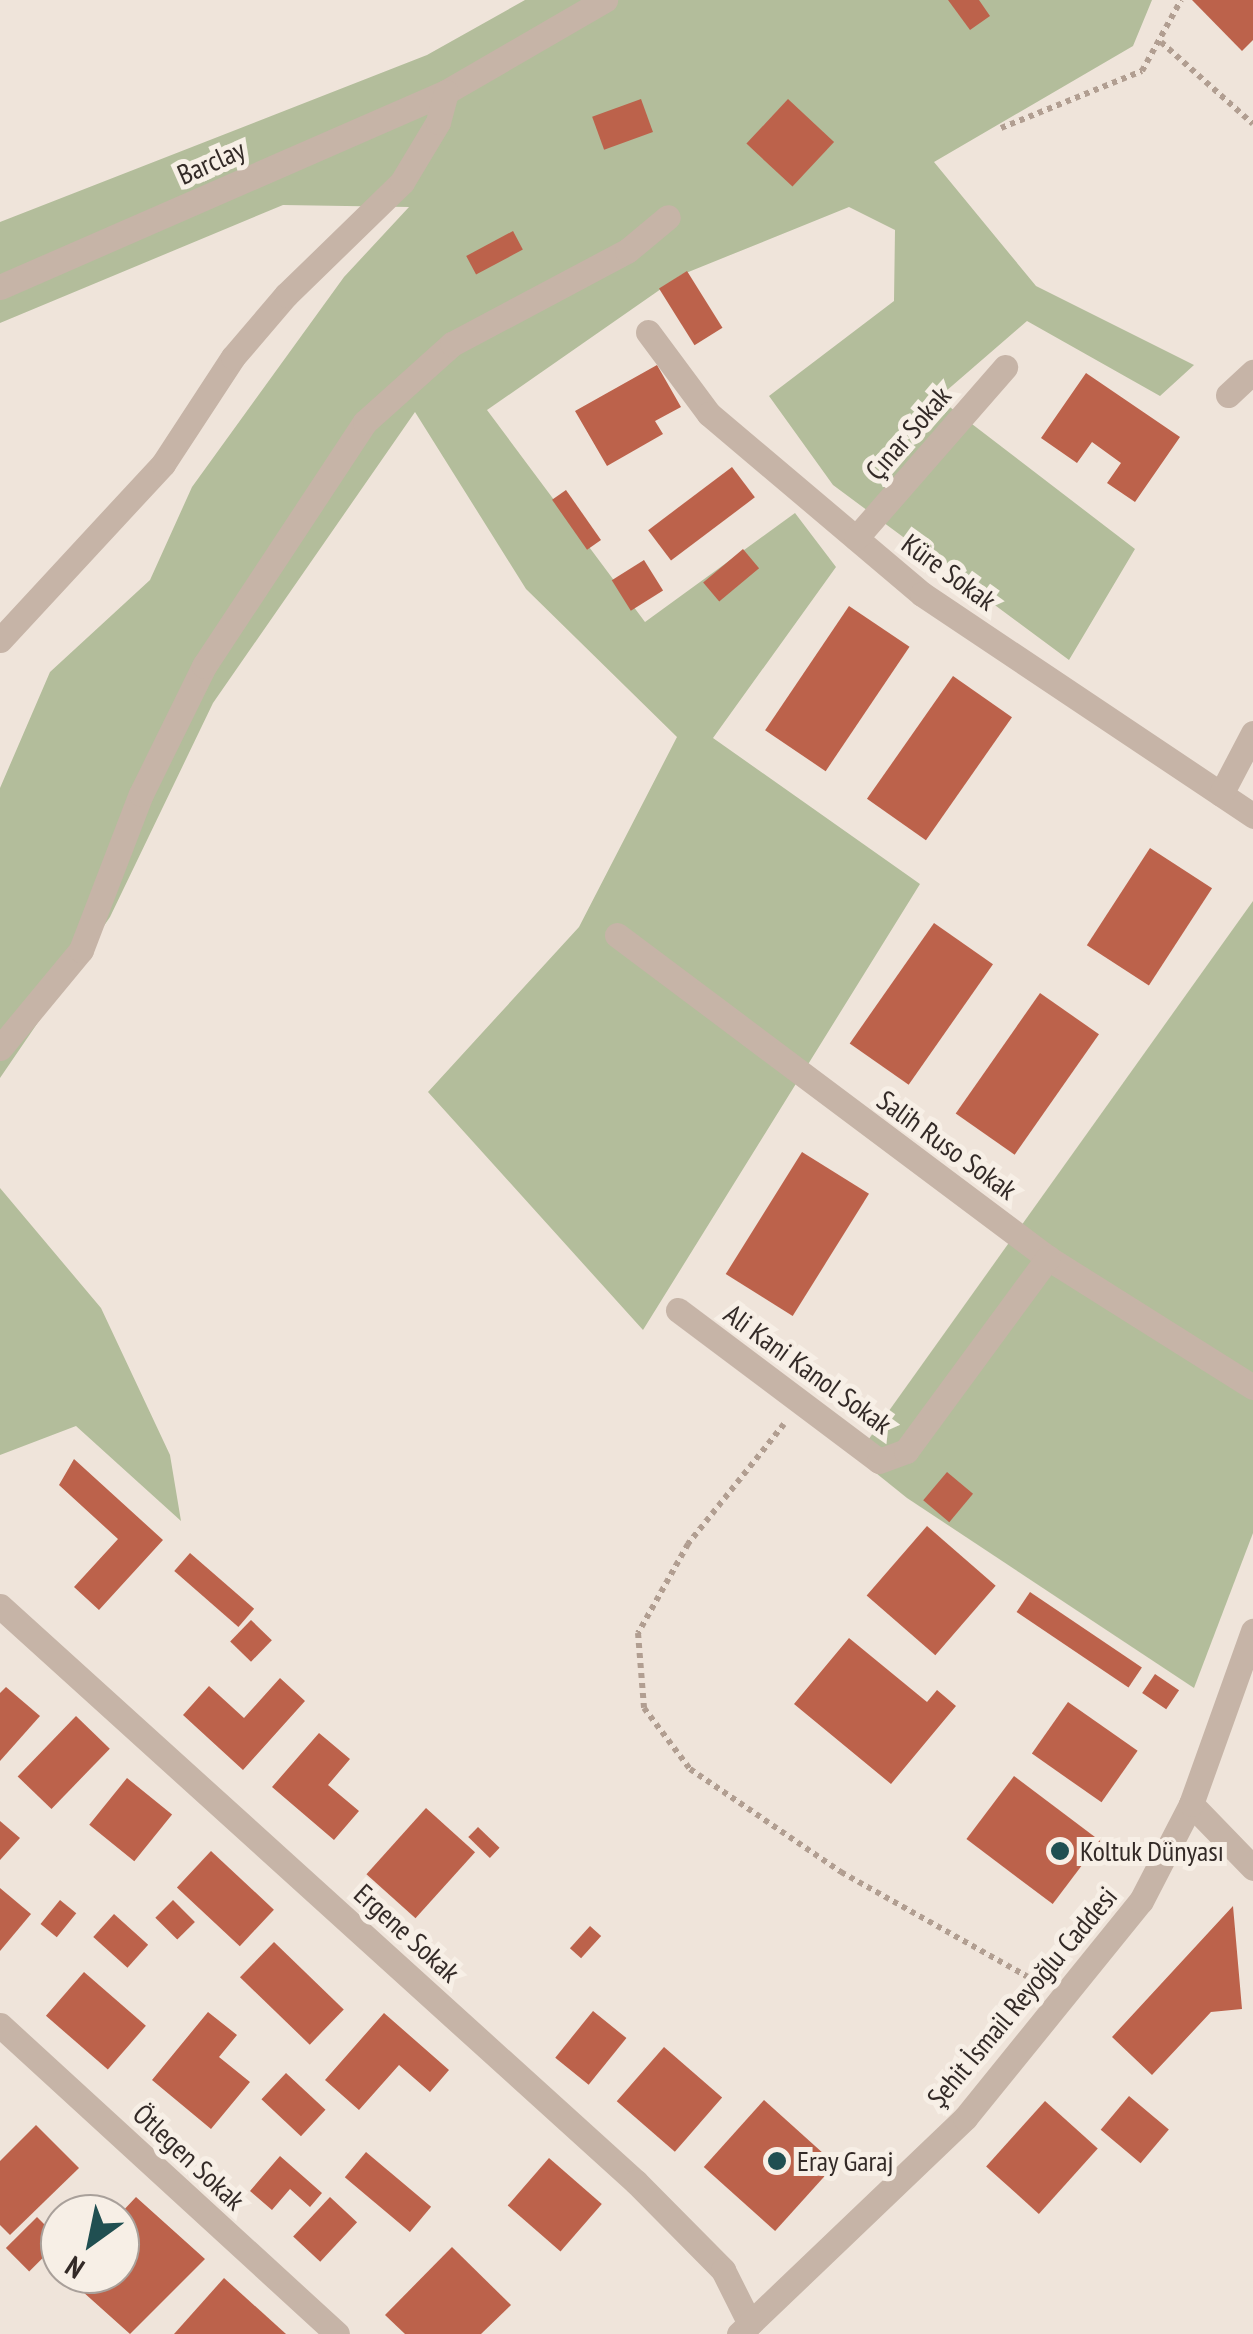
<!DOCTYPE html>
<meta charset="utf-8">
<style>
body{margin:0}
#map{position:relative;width:1253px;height:2334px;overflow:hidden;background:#efe4da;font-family:"PT Sans Narrow",sans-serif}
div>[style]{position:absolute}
.green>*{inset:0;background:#b3bd9b}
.building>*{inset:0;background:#bc624b;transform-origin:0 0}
.path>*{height:6px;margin-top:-3px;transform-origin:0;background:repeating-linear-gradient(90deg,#b19e91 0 5px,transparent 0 10px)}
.minor>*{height:25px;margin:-12.5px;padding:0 12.5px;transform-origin:12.5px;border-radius:12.5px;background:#c6b4a7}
.dots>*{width:28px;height:28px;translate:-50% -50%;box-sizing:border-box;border:5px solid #f7efe6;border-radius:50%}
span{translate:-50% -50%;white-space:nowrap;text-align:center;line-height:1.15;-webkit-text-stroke:10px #f7efe6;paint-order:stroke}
.street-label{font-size:28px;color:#332a27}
.poi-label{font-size:28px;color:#332a27}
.left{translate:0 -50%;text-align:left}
.north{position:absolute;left:40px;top:2194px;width:100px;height:100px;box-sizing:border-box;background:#f7efe6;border:2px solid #a9a09a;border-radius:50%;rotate:213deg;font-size:28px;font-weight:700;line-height:40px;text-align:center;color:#332a27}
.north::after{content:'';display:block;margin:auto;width:35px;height:45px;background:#204f51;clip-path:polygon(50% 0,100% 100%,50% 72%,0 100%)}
</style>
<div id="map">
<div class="green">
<div style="clip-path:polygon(525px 0,1152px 0,1133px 46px,934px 162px,1036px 286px,1194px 365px,1160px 396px,1027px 321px,938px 398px,1135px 549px,1069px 660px,833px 485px,769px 396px,894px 301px,895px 230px,849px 207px,681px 275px,487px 410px,645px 622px,795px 513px,836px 567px,713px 738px,920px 884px,643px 1330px,428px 1092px,579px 927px,677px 737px,526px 589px,415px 412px,213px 703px,110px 917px,0 1078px,0 788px,50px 672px,150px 580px,192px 487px,344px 277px,409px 207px,283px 205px,0 323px,0 222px,427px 55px)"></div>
<div style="clip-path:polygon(1253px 901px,1253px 1533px,1194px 1688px,907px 1498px,856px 1457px)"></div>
<div style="clip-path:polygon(0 1188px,101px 1308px,170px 1455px,181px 1521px,76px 1426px,0 1455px)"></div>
</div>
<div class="building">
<div style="clip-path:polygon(948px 0,979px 0,990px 16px,970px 30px)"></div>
<div style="clip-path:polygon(1192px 0,1253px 0,1253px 40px,1242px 51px)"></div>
<div style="left:641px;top:99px;width:35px;height:52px;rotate:70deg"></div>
<div style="left:788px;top:99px;width:63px;height:61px;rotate:43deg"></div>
<div style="left:513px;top:231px;width:21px;height:53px;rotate:62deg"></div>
<div style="left:687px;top:271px;width:67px;height:33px;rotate:58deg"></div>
<div style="clip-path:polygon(657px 365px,681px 407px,655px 421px,663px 434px,607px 466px,575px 411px)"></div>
<div style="clip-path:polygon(1086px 373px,1180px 437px,1135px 502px,1107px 483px,1121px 463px,1092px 442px,1077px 463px,1041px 438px)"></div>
<div style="left:732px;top:467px;width:38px;height:105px;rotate:53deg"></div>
<div style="left:566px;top:490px;width:61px;height:17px;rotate:55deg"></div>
<div style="left:743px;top:549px;width:25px;height:52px;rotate:50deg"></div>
<div style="left:644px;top:560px;width:36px;height:38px;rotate:58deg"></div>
<div style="left:849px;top:606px;width:73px;height:150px;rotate:34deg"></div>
<div style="left:953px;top:676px;width:72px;height:150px;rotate:35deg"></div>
<div style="left:1150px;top:848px;width:74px;height:116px;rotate:33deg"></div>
<div style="left:934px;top:923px;width:72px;height:147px;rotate:35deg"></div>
<div style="left:1040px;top:993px;width:72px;height:147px;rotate:35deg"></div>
<div style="left:802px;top:1152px;width:79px;height:144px;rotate:32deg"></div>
<div style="clip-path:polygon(74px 1459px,163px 1540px,99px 1610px,74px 1587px,118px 1539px,59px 1485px)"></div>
<div style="left:947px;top:1472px;width:34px;height:37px;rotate:40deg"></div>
<div style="left:927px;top:1526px;width:91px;height:92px;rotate:41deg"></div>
<div style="left:190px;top:1553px;width:85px;height:24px;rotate:41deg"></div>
<div style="left:1030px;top:1592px;width:135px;height:24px;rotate:34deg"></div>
<div style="left:251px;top:1620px;width:29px;height:30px;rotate:44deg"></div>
<div style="clip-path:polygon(849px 1638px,927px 1702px,937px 1690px,956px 1706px,891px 1784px,794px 1704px)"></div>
<div style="left:1155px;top:1674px;width:29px;height:23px;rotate:34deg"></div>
<div style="clip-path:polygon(280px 1678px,305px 1701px,243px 1770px,183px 1715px,209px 1686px,244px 1718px)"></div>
<div style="clip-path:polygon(6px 1687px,40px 1716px,0 1761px,0 1693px)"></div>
<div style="left:1068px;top:1702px;width:85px;height:63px;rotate:35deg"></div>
<div style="left:76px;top:1716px;width:47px;height:84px;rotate:44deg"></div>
<div style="clip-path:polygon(319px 1733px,350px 1759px,328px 1785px,359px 1811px,334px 1840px,272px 1787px)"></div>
<div style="left:1014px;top:1776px;width:108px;height:79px;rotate:37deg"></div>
<div style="left:127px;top:1778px;width:58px;height:60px;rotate:39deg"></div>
<div style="left:426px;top:1808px;width:66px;height:89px;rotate:42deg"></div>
<div style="clip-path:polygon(0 1821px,20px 1838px,0 1860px)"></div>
<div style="left:478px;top:1827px;width:30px;height:14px;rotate:44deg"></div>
<div style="left:211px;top:1851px;width:86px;height:50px;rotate:43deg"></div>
<div style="clip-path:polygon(0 1888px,31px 1914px,0 1951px)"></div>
<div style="left:60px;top:1900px;width:21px;height:31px;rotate:39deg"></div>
<div style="left:173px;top:1900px;width:31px;height:25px;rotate:45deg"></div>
<div style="clip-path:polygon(1233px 1906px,1242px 2009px,1211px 2012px,1152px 2075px,1112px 2037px)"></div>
<div style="left:114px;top:1914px;width:46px;height:31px;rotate:42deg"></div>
<div style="left:590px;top:1926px;width:15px;height:30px;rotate:42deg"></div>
<div style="left:274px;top:1942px;width:97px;height:49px;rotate:44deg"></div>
<div style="left:84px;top:1972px;width:82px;height:58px;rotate:41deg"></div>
<div style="left:593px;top:2011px;width:43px;height:60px;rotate:39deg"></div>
<div style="clip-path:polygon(208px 2012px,237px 2035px,219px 2057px,250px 2082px,211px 2129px,152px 2080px)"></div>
<div style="clip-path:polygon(384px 2013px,449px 2070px,430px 2092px,399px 2065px,359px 2110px,325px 2080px)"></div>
<div style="left:664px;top:2047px;width:77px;height:72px;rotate:41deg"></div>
<div style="left:286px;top:2073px;width:54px;height:36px;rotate:43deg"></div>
<div style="left:1129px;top:2096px;width:52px;height:44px;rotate:40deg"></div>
<div style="left:764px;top:2100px;width:96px;height:90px;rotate:42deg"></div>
<div style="left:1045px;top:2101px;width:71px;height:88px;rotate:42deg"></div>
<div style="clip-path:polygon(36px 2125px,79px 2168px,10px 2235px,0 2225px,0 2161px)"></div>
<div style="left:366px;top:2152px;width:85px;height:33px;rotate:40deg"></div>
<div style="clip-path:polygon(280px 2156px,322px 2193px,310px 2207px,290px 2189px,272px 2210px,250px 2191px)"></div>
<div style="left:549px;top:2158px;width:70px;height:63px;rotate:41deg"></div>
<div style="clip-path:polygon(136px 2197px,205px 2259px,130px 2334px,63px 2274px,120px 2274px,120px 2214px)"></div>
<div style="left:330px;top:2197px;width:37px;height:54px;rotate:43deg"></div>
<div style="left:37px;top:2217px;width:33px;height:44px;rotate:45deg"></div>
<div style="clip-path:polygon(452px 2247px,511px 2305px,481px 2334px,405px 2334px,385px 2315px)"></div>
<div style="clip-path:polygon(224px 2278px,286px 2334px,174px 2334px)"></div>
</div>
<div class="path">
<div style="left:1161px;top:42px;width:123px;rotate:41.7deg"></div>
<div style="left:1001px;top:128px;width:152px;rotate:-22deg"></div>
<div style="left:1142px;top:71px;width:81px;rotate:-61.2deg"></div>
<div style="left:784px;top:1424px;width:154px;rotate:128.7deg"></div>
<div style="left:688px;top:1544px;width:102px;rotate:119.3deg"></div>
<div style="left:638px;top:1633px;width:75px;rotate:85.4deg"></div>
<div style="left:644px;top:1708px;width:76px;rotate:53deg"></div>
<div style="left:690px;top:1769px;width:183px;rotate:34.3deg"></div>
<div style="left:841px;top:1872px;width:227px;rotate:29.3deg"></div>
</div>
<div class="minor">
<div style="left:0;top:287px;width:487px;rotate:-23.6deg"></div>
<div style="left:446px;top:92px;width:184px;rotate:-30.1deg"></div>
<div style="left:648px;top:332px;width:102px;rotate:53.4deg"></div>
<div style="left:709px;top:414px;width:279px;rotate:40.2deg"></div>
<div style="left:922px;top:594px;width:399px;rotate:33.8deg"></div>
<div style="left:1228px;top:395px;width:34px;rotate:-43deg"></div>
<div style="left:856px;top:538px;width:227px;rotate:-48.9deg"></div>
<div style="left:0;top:640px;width:240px;rotate:-47.2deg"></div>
<div style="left:163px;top:464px;width:128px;rotate:-56.8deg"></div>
<div style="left:233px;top:357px;width:82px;rotate:-49.5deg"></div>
<div style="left:286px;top:295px;width:162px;rotate:-44.2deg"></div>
<div style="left:402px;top:182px;width:70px;rotate:-59deg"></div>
<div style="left:438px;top:122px;width:31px;rotate:-75deg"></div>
<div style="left:1221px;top:794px;width:69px;rotate:-62.3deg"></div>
<div style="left:617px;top:935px;width:539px;rotate:36.85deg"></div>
<div style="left:1048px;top:1258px;width:242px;rotate:32.2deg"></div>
<div style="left:0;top:1048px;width:127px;rotate:-50.4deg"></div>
<div style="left:81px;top:950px;width:167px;rotate:-69deg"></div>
<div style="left:141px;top:794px;width:143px;rotate:-63.8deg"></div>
<div style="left:204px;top:666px;width:292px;rotate:-56.6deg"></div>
<div style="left:365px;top:422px;width:117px;rotate:-41.9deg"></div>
<div style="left:452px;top:344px;width:198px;rotate:-28deg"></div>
<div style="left:627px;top:251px;width:53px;rotate:-39.7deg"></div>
<div style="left:678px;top:1310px;width:251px;rotate:36.9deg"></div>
<div style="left:879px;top:1461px;width:29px;rotate:-20deg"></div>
<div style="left:906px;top:1451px;width:240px;rotate:-53.7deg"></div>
<div style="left:0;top:1606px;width:858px;rotate:42.17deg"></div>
<div style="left:636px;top:2182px;width:124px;rotate:45.3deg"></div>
<div style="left:723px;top:2270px;width:60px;rotate:63.4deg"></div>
<div style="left:1191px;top:1804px;width:89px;rotate:45.9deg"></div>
<div style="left:0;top:2025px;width:457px;rotate:42.5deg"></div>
<div style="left:739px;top:2334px;width:313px;rotate:-43.7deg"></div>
<div style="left:965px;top:2118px;width:279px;rotate:-51deg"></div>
<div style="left:1141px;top:1901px;width:109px;rotate:-62.7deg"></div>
<div style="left:1191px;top:1804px;width:184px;rotate:-70.3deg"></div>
</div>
<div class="dots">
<div style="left:1060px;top:1851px;background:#204f51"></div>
<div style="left:777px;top:2161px;background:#204f51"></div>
</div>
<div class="street-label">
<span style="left:211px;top:162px;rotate:-24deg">Barclay</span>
<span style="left:908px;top:433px;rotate:-49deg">Çınar Sokak</span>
<span style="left:949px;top:572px;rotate:36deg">Küre Sokak</span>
<span style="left:947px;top:1145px;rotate:36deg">Salih Ruso Sokak</span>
<span style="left:808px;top:1369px;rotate:36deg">Ali Kani Kanol Sokak</span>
<span style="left:407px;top:1933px;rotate:42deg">Ergene Sokak</span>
<span style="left:1022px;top:1997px;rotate:-50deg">Şehit İsmail Reyoğlu Caddesi</span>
<span style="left:189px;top:2157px;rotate:43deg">Ötlegen Sokak</span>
</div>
<div class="poi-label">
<span class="left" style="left:1080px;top:1851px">Koltuk Dünyası</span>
<span class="left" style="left:797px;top:2161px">Eray Garaj</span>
</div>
<div class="north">N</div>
</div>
